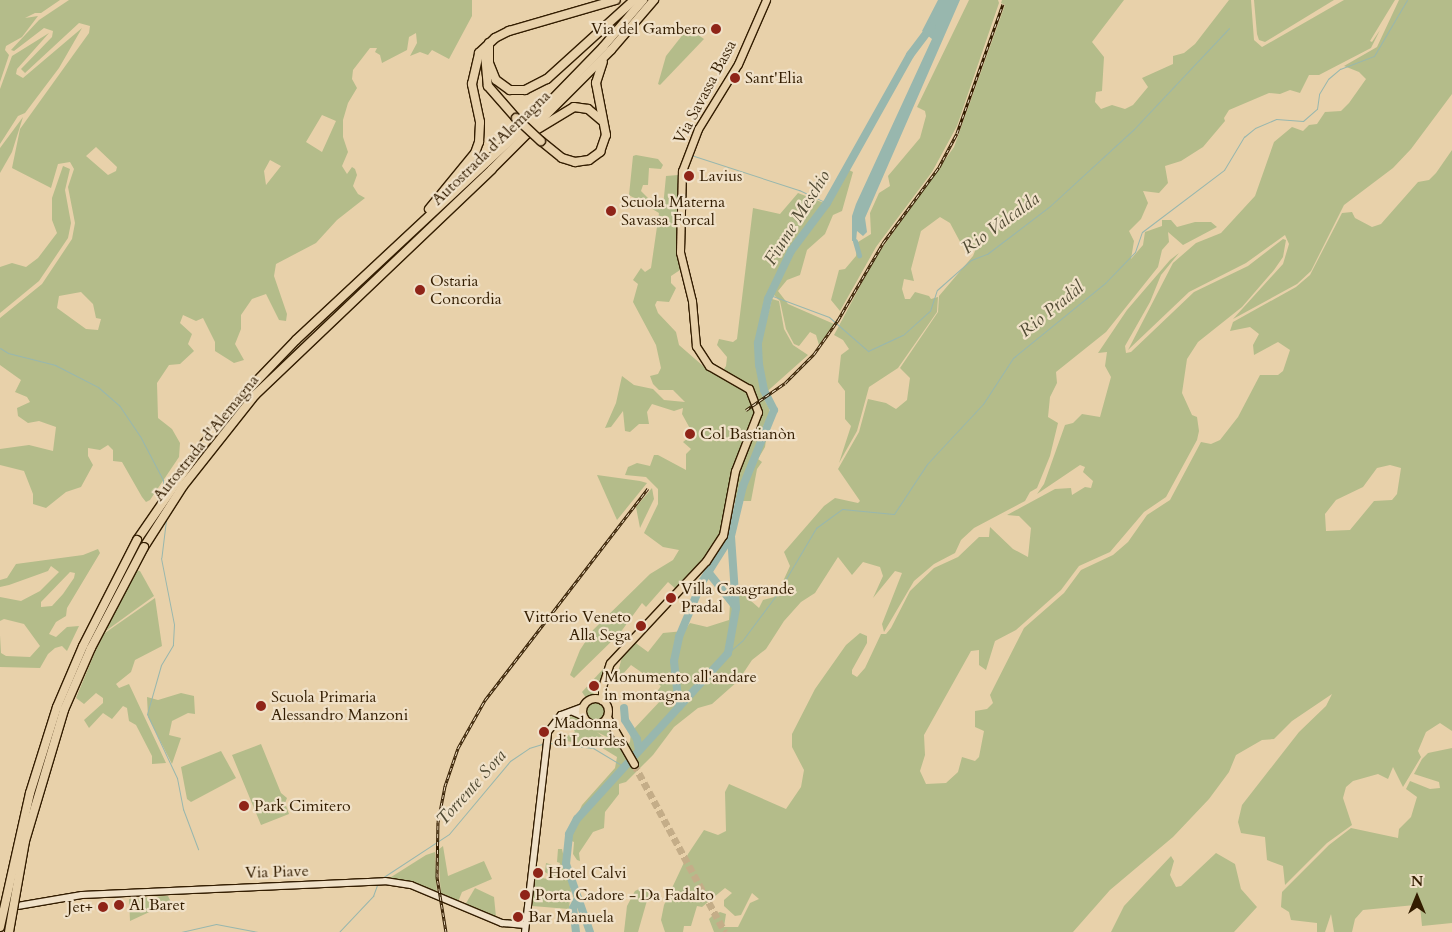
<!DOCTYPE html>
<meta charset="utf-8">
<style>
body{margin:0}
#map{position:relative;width:1452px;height:932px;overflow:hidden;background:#e8d1aa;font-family:Cardo,serif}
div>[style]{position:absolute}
.green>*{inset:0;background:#b4bc8a}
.round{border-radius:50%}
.water>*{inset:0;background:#98b7ae}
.stream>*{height:1px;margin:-0.5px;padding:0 0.5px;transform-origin:0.5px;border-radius:0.5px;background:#98b7ae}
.canal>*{height:5px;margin:-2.5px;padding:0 2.5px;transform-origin:2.5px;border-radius:2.5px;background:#98b7ae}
.river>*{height:8px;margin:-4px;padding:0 4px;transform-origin:4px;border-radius:4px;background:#98b7ae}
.primary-tunnel>*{height:7px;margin-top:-3.5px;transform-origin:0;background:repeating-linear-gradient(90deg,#c4ad88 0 7px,transparent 0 10.5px)}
.roads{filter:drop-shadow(1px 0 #331d00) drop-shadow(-1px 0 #331d00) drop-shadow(0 1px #331d00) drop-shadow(0 -1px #331d00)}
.secondary>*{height:6px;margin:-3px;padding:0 3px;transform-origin:3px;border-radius:3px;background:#f0e1c8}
.primary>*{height:7px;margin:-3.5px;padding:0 3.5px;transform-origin:3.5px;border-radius:3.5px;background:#e8d1aa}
.primary>.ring{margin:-3.5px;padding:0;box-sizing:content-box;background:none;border:7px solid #e8d1aa;border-radius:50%}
.highway>*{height:8px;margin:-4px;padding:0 4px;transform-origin:4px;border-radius:4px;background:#e8d1aa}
.rail>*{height:3px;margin-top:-1.5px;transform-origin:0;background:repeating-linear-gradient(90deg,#f0e1c8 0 4px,#331d00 0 8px);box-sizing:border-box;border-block:1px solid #331d00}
.bridges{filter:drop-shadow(1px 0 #331d00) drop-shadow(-1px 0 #331d00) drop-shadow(0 1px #331d00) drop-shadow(0 -1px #331d00)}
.highway-bridge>*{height:8px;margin:-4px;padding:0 4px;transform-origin:4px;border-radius:4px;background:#e8d1aa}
.dots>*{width:14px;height:14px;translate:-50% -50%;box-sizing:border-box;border:2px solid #f0e1c8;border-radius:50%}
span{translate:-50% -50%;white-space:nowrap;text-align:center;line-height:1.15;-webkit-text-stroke:4.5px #f0e1c8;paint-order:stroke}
.poi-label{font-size:16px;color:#331d00}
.right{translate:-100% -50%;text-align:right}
.left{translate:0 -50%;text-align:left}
.street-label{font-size:16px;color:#331d00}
.water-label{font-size:18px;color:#514b34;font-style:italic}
.north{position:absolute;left:1392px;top:872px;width:50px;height:50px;-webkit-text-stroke:4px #f0e1c8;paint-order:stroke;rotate:0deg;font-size:14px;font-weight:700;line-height:20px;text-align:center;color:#331d00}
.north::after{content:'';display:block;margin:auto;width:18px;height:22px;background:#331d00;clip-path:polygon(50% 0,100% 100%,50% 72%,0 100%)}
</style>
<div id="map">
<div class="green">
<div style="clip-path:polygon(0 0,60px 0,41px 13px,35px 13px,25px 18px,38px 16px,22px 37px,6px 46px,5px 50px,9px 55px,0 82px)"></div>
<div style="clip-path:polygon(evenodd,69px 0,472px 0,472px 16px,449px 59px,432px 50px,428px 55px,420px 52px,410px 56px,417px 43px,416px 33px,409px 37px,407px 50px,382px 63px,380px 55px,375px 52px,377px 48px,370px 48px,353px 70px,352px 79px,357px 88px,348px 103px,343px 120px,343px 137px,348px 152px,342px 166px,347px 174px,352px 167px,355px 169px,357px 175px,353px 186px,358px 194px,365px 198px,337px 220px,316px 243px,276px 264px,274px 276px,287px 314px,286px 321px,279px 320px,266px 294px,252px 299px,241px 315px,241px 329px,235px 344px,244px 360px,234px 363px,215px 351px,215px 342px,203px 318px,196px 321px,183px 315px,180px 323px,192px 334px,188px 344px,194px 351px,180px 364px,169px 365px,157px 383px,158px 418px,172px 429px,180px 443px,179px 457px,150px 500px,146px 502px,142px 497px,122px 462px,113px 461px,113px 450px,108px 445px,100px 450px,88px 448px,88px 456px,93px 465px,81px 487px,66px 492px,46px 508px,33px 504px,33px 494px,24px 471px,0 465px,0 449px,29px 445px,53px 451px,56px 427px,39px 421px,28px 423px,18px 416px,17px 408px,30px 402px,27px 397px,15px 392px,21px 380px,0 365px,0 318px,42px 284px,72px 239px,75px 223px,68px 187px,74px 169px,70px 162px,58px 164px,51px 188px,12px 168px,20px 129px,89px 33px,90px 26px,79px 23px,25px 73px,21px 69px,52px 37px,53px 31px,44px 28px,14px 51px,11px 50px,39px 20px,69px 0,322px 115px,336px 121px,322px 152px,306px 142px,322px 115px,69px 0,96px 147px,117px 167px,116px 171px,108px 175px,86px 156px,96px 147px,69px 0,270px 160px,281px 166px,266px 185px,264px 171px,270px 160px,69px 0,81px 292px,93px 304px,96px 318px,101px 319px,98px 330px,86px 329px,57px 308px,59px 296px,81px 292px)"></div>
<div style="clip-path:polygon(969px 0,998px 0,999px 3px,957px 126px,932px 172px,876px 247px,840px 311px,831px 300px,839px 270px,845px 269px,856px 256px,858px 242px,871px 234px,870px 213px,879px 193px,890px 186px,888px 176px,920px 138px,926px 116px,925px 111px,917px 107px)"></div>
<div style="clip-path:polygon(1002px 0,1124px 0,1092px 42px,1104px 57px,1102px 91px,1096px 92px,1095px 102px,1101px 109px,1112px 105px,1125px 109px,1133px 105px,1148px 87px,1142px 78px,1173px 64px,1173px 56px,1184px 53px,1195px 44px,1229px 0,1251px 0,1254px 40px,1262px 47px,1344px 0,1395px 0,1370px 41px,1372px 42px,1380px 30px,1371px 48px,1319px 75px,1309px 75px,1300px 93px,1290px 90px,1280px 94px,1269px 93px,1229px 110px,1224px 118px,1225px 121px,1203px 147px,1181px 161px,1165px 166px,1168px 183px,1159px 193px,1143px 191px,1148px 203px,1141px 219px,1129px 231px,1134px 241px,1131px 259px,1143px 245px,1145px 232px,1162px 226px,1162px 220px,1171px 220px,1177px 227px,1195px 222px,1211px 222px,1217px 227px,1183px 245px,1168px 232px,1169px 242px,1162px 250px,1158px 267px,1106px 332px,1056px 372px,1057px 383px,1050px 397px,1048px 417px,1058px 423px,1050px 456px,1037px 488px,1030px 492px,1025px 501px,974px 528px,961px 540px,955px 553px,934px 564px,914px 581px,884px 632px,882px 624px,902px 573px,895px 571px,873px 598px,883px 576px,880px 567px,863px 562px,852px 575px,838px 557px,815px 593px,801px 602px,784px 621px,766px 649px,752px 660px,738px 681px,712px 704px,698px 708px,674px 727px,653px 755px,626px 782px,619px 784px,619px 794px,605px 812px,604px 828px,593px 832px,579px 853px,580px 861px,577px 860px,573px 854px,574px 842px,569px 840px,574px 822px,582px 805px,615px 768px,617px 757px,599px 746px,559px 740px,575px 732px,570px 724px,556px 724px,562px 717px,578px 716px,590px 726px,610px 731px,614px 736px,611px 739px,597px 732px,612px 744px,617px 741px,622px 750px,630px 742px,631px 732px,663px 698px,656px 693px,661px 686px,631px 665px,622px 675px,618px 672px,622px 657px,619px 655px,633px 641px,648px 652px,663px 633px,684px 631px,690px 623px,707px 627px,729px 620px,730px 603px,741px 592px,759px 608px,763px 600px,774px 597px,780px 588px,790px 566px,784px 552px,824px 506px,835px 498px,858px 503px,860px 501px,838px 469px,859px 432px,868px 399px,886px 403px,896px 409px,907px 400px,910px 378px,900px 368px,938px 312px,939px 296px,973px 256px,975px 251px,972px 242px,968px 243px,965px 251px,950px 223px,940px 217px,921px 231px,911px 269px,914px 281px,904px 279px,902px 289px,905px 299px,910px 299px,915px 292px,929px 296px,931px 299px,938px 297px,937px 312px,898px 368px,869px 387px,857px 431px,839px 463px,851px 426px,845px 419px,845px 391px,838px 382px,841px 355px,849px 349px,843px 340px,834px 335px,875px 258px,954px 147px,1005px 5px,1001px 3px)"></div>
<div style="clip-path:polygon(1254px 0,1334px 0,1265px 42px,1259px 40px,1257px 34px)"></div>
<div style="clip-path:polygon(1399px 0,1452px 0,1452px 94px,1411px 149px,1393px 168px,1344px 205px,1311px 271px,1297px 284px,1233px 319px,1283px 264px,1289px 244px,1285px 235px,1246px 263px,1189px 292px,1128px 350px,1173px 263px,1196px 243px,1221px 233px,1255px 196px,1274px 142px,1292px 127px,1303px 131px,1309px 125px,1317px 124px,1325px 112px,1341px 111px,1349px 103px,1366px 79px,1359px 72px,1344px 66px,1377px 47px)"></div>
<div style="clip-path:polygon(82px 28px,59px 68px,25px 113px,18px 116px,0 144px,0 89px,12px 56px,49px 33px,17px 69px,16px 74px,23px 78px)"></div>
<div style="clip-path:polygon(688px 28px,704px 39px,660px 85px,658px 84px,666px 56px)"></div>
<div style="clip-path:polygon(23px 117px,12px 152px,0 173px,0 148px)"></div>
<div style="clip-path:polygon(evenodd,1452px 150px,1452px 731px,1440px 723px,1426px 732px,1418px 751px,1421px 757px,1403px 787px,1393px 767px,1388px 779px,1378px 774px,1353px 781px,1346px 787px,1343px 798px,1352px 825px,1327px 843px,1285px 885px,1283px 866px,1267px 860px,1265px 837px,1241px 833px,1238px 822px,1242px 805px,1299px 732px,1326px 706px,1332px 694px,1292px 721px,1274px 739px,1262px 740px,1236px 755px,1229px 772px,1209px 799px,1173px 837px,1110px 890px,1073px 932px,714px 932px,709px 919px,713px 915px,720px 912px,726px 914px,724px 927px,738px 927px,750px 903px,759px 899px,752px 893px,741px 915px,735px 916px,724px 906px,724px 900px,732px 893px,725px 888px,702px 907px,697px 906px,691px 926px,684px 926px,683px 932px,665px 932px,661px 920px,664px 905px,688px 854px,704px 830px,718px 835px,726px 831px,725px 792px,729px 784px,786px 809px,801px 787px,804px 770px,792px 747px,792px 734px,815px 689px,846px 645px,860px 633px,867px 636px,867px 643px,852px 670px,852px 674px,857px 677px,865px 668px,881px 634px,886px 634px,891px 628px,910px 591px,934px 568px,958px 557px,979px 537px,989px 537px,990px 527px,1013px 549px,1028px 557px,1031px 528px,1019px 516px,1007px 515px,1055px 489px,1071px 488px,1072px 495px,1085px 487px,1091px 488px,1093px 481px,1083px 472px,1085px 467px,1080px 465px,1037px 494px,1044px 484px,1065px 425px,1073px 423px,1082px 414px,1100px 417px,1111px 377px,1105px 366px,1107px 352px,1098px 353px,1127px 310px,1170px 260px,1179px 253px,1161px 275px,1150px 302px,1125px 346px,1126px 353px,1131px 352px,1194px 292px,1248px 266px,1283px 239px,1286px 240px,1283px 257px,1274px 270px,1242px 307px,1198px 342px,1187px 359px,1182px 393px,1192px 415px,1197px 417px,1199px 431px,1197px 440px,1166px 497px,1144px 512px,1110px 552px,1079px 566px,1061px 590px,1016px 630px,995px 641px,986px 670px,979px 665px,979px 650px,971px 651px,924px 735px,925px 755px,920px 771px,926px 784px,946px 783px,958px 772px,962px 757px,975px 761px,979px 757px,984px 731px,975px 727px,975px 711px,987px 709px,993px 703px,990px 695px,1024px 628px,1064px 593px,1081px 570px,1113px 555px,1128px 542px,1147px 515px,1170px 500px,1201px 442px,1211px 444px,1220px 440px,1238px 417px,1260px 375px,1278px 375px,1283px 371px,1290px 350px,1278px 342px,1254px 355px,1253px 345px,1259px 334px,1250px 327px,1230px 331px,1233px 322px,1296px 287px,1310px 275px,1342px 213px,1352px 212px,1355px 218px,1372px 227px,1381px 224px,1418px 182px,1429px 180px,1436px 173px,1452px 150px,1390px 465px,1401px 468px,1397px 494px,1392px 500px,1374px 501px,1350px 530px,1326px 531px,1325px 514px,1336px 500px,1363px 487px,1377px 468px,1390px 465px)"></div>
<div style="clip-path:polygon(636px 155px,658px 159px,663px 165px,661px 169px,649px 168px,648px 185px,643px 185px,641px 191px,653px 203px,663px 207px,666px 176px,678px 175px,677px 253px,680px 270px,671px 276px,671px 283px,676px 288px,669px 302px,657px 301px,655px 305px,658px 313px,676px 332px,679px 345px,710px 372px,721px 374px,726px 366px,727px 357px,717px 345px,719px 339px,733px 342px,737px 339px,753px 208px,780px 214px,798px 193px,824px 203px,788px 250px,764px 301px,755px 345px,756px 360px,762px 358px,761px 342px,772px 299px,779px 301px,784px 329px,793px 345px,808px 355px,762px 396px,769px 408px,769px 416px,761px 430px,767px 433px,765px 447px,758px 459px,762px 462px,757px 469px,751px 501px,729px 501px,723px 535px,678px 591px,668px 582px,646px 607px,642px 603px,620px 633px,574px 678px,570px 675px,580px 650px,593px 630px,650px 574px,673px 560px,679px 550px,663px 547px,644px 533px,658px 504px,658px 489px,646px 477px,625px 475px,628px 467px,637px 463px,650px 466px,654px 455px,658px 455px,686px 470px,686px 454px,691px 449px,683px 442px,693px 434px,682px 414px,683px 408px,674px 411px,652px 404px,647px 412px,649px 424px,639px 424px,630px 432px,625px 431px,623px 411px,611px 427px,605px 428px,616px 403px,622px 376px,634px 385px,653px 389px,664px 400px,685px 402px,673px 390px,659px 390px,653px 384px,650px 376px,658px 374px,661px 368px,656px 345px,633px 302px,638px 284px,633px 280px,641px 268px,645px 272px,651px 268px,659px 213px,629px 195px,633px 156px)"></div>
<div style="clip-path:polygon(63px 166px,70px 169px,65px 190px,71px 223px,68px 238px,39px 281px,0 313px,0 267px,12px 263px,26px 267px,38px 258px,57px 233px,52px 220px,52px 198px)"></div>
<div style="clip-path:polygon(849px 170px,853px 172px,842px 211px,833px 215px,825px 234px,807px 250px,800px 275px,787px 280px,778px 291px,788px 304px,834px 324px,819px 345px,816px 335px,810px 332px,799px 346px,794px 344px,786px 329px,780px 301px,773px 294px,792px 252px,828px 205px)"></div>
<div style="clip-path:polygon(597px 475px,640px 481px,647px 483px,617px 520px)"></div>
<div style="clip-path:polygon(652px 488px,654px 499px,640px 528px,636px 507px)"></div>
<div style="clip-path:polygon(evenodd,98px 549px,100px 553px,67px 608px,66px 616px,56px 622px,49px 634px,56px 637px,67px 627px,79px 626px,67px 651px,62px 646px,55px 648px,48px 654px,40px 668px,0 667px,0 635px,1px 653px,6px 656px,30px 657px,40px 646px,24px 624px,4px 619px,0 621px,0 597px,21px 601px,40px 591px,59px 572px,51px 566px,48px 571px,9px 585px,0 587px,0 580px,7px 578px,16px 564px,83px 555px,98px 549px,70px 572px,75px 573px,74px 578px,63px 594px,52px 606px,41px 607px,41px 602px,70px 572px)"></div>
<div style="clip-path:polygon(133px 570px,140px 571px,154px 596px,103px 633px)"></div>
<div style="clip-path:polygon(155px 598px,162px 646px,135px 660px,131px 672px,116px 684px,119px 688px,129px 684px,166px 763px,152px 764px,152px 756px,136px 725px,129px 721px,127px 708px,123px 706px,112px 719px,103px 713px,89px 728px,84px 720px,103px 703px,103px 698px,96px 693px,84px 704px,76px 698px,102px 635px)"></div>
<div style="clip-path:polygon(604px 668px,598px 691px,586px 698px,582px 692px)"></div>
<div style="clip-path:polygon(181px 693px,194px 696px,195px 714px,188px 713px,172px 721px,169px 735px,181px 738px,172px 764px,148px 717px,147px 697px,158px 700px)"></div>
<div class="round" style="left:587px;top:702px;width:18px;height:18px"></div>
<div style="clip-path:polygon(261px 744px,281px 793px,287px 798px,285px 803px,289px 814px,261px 825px,232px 755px)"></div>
<div style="clip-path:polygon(1452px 748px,1452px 923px,1422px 926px,1420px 906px,1415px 905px,1363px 910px,1355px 919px,1352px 932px,1334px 932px,1331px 914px,1325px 932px,1317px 932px,1317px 923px,1291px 920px,1289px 912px,1281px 907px,1282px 892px,1329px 845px,1351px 828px,1398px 838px,1399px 829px,1411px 817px,1417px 797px,1406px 789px,1410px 781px,1430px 789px,1440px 788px,1439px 782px,1414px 774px,1422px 759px,1428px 753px)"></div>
<div style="clip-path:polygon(221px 751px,236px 778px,191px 802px,187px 799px,181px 767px)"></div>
<div style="clip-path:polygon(443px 846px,448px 876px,484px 861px,492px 879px,462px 892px,458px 902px,441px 897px,438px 850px)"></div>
<div style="clip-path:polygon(558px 849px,562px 849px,571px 890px,569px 909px,532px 906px,535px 877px,548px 879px,551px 876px,545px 872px,546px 863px,559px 867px,560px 863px,557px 862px)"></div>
<div style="clip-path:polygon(435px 852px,437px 895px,388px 879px,426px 855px)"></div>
<div style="clip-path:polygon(1216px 853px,1235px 864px,1241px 889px,1257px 907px,1234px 932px,1111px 932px,1124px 906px,1171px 856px,1174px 861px,1170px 875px,1176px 887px,1181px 886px)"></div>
<div style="clip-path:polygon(643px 887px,650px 890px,638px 932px,624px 932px,627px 906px,635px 891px)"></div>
<div style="clip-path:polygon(475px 888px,494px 897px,496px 917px,465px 905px)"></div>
<div style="clip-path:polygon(163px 896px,168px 896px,171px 902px,130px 921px,129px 899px)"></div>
</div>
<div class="water">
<div style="clip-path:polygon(938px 0,960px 0,865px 218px,867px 232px,863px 236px,857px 231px,856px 241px,852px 241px,852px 216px,856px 204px,932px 39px,922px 31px)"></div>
</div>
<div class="stream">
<div style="left:691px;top:155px;width:114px;rotate:18deg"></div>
<div style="left:799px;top:190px;width:31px;rotate:25deg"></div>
<div style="left:770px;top:295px;width:63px;rotate:20.4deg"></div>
<div style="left:829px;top:317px;width:52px;rotate:41.1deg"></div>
<div style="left:868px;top:351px;width:38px;rotate:-25deg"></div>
<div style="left:903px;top:335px;width:36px;rotate:-42deg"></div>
<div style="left:930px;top:311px;width:22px;rotate:-72deg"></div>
<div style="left:937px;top:290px;width:45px;rotate:-41.4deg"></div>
<div style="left:971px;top:260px;width:17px;rotate:-21deg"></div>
<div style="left:987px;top:254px;width:79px;rotate:-37.3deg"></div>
<div style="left:1050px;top:206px;width:113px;rotate:-42.5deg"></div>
<div style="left:1133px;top:130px;width:140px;rotate:-46.7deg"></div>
<div style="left:0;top:348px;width:9px;rotate:32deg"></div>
<div style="left:8px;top:353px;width:49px;rotate:14.3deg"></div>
<div style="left:55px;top:365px;width:48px;rotate:27.1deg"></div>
<div style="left:98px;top:387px;width:28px;rotate:41deg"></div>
<div style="left:119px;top:405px;width:37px;rotate:56deg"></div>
<div style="left:140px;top:436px;width:50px;rotate:62.4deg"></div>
<div style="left:163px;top:480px;width:16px;rotate:86deg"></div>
<div style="left:166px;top:520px;width:38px;rotate:97deg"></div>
<div style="left:161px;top:558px;width:67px;rotate:78.9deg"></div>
<div style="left:174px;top:624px;width:21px;rotate:93deg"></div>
<div style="left:173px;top:645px;width:23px;rotate:121deg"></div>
<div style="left:161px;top:665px;width:51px;rotate:105.9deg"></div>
<div style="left:147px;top:714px;width:71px;rotate:64.9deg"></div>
<div style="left:177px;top:778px;width:32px;rotate:79deg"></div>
<div style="left:183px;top:809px;width:43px;rotate:69.4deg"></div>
<div style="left:728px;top:653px;width:18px;rotate:-41deg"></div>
<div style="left:742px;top:641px;width:59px;rotate:-53.3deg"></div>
<div style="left:777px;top:594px;width:77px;rotate:-59.4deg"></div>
<div style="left:816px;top:528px;width:32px;rotate:-36deg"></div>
<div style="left:842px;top:509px;width:52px;rotate:5.5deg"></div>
<div style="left:894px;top:514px;width:60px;rotate:-56.6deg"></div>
<div style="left:927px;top:464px;width:82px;rotate:-47deg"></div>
<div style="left:983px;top:404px;width:55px;rotate:-56.9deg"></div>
<div style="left:1013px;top:358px;width:119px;rotate:-39.2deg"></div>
<div style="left:1105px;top:283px;width:43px;rotate:-45.9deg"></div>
<div style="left:1135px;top:252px;width:21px;rotate:-71deg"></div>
<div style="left:1142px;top:232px;width:103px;rotate:-37.1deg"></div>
<div style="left:1224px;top:170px;width:39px;rotate:-59deg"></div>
<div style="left:1244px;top:137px;width:14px;rotate:-39deg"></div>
<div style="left:1255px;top:128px;width:23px;rotate:-23deg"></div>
<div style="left:1276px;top:119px;width:27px;rotate:4deg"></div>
<div style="left:1303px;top:121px;width:18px;rotate:-41deg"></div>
<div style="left:1317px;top:109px;width:15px;rotate:-82deg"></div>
<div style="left:1319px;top:94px;width:17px;rotate:-59deg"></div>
<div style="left:1328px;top:79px;width:16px;rotate:-40deg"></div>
<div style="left:1340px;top:69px;width:36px;rotate:-21deg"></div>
<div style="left:1374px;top:56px;width:65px;rotate:-59.5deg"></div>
<div style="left:549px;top:743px;width:44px;rotate:6.5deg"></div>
<div style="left:593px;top:748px;width:37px;rotate:31deg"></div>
<div style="left:382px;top:878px;width:80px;rotate:-33.3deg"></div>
<div style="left:449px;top:834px;width:95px;rotate:-50.1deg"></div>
<div style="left:510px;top:761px;width:23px;rotate:-34deg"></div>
<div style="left:529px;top:748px;width:17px;rotate:-17deg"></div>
<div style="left:181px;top:932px;width:36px;rotate:-13deg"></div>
<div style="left:216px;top:924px;width:43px;rotate:10.8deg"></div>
<div style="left:339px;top:932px;width:50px;rotate:-46.6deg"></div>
<div style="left:373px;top:896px;width:12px;rotate:-70deg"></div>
</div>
<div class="canal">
<div style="left:855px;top:241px;width:15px;rotate:74deg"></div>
</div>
<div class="river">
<div style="left:709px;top:573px;width:42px;rotate:51.8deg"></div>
<div style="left:679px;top:707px;width:46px;rotate:-96.2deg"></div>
<div style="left:674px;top:661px;width:25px;rotate:-78deg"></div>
<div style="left:679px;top:637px;width:60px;rotate:-67.3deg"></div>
<div style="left:702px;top:582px;width:54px;rotate:-57.8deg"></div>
<div style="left:624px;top:708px;width:12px;rotate:85deg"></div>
<div style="left:625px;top:720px;width:22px;rotate:58deg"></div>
<div style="left:637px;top:739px;width:11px;rotate:80deg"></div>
<div style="left:576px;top:932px;width:24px;rotate:-97deg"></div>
<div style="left:573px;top:908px;width:11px;rotate:-63deg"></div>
<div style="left:590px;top:932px;width:72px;rotate:-109.4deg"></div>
<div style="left:566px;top:864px;width:30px;rotate:-84deg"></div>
<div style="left:569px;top:834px;width:17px;rotate:-62deg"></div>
<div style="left:577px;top:819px;width:224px;rotate:-47.7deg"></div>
<div style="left:728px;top:653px;width:46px;rotate:-79.9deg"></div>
<div style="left:736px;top:608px;width:72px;rotate:-94deg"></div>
<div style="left:731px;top:536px;width:51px;rotate:-76.5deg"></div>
<div style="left:743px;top:486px;width:82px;rotate:-67.8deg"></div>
<div style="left:774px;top:410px;width:22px;rotate:-117deg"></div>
<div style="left:764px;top:390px;width:25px;rotate:-101deg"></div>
<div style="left:759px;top:365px;width:22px;rotate:-93deg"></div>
<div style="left:758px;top:343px;width:45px;rotate:-77.2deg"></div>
<div style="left:768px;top:299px;width:53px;rotate:-64.4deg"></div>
<div style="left:791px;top:251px;width:60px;rotate:-53.1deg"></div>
<div style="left:827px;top:203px;width:170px;rotate:-60.7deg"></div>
<div style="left:910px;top:55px;width:36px;rotate:-53deg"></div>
</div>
<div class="primary-tunnel">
<div style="left:634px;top:764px;width:191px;rotate:61.6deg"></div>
</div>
<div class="roads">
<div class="secondary">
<div style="left:573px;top:712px;width:12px;rotate:24deg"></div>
<div style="left:0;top:909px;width:83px;rotate:-9.7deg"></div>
<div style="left:82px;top:895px;width:303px;rotate:-2.6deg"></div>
<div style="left:385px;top:881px;width:26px;rotate:9deg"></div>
<div style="left:411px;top:885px;width:99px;rotate:22.7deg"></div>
<div style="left:502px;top:923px;width:23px;rotate:5deg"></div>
<div style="left:525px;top:932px;width:201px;rotate:-83.4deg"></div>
<div style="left:548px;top:732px;width:21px;rotate:-53deg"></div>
<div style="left:561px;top:715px;width:23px;rotate:-20deg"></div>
</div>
<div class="primary">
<div style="left:675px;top:594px;width:45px;rotate:-46.8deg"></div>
<div style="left:706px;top:561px;width:31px;rotate:-57deg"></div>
<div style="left:723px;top:535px;width:65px;rotate:-79.4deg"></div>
<div style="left:735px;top:471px;width:63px;rotate:-68.7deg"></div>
<div style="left:758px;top:412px;width:25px;rotate:-111deg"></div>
<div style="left:749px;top:389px;width:46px;rotate:-150.1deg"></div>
<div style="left:709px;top:366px;width:24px;rotate:-123deg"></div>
<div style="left:696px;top:346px;width:45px;rotate:-95.1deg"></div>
<div style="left:692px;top:301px;width:50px;rotate:-103.8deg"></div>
<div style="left:680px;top:252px;width:81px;rotate:-88.6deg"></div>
<div style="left:682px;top:171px;width:45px;rotate:-69.1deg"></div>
<div style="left:698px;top:129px;width:76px;rotate:-58.4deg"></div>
<div style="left:738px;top:64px;width:70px;rotate:-66.4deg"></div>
<div class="ring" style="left:582px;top:698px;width:19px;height:19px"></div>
<div style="left:602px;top:700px;width:13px;rotate:-90deg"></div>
<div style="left:602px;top:687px;width:25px;rotate:-72deg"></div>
<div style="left:610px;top:663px;width:83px;rotate:-46.9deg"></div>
<div style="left:607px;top:717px;width:54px;rotate:60.1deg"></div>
</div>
<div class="highway">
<div style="left:489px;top:43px;width:20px;rotate:90deg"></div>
<div style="left:489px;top:63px;width:18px;rotate:68deg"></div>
<div style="left:496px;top:80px;width:17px;rotate:36deg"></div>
<div style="left:510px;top:90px;width:15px"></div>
<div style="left:525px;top:90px;width:25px;rotate:-27deg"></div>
<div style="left:547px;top:79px;width:118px;rotate:-42.2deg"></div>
<div style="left:485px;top:54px;width:32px;rotate:85deg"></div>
<div style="left:488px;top:86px;width:43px;rotate:48.8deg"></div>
<div style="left:536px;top:130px;width:44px;rotate:-31.2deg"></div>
<div style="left:574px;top:107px;width:14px;rotate:8deg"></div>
<div style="left:588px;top:109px;width:17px;rotate:40deg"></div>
<div style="left:541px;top:141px;width:27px;rotate:39deg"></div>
<div style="left:562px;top:158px;width:14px;rotate:17deg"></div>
<div style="left:575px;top:162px;width:14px;rotate:-8deg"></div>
<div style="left:589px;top:160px;width:14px;rotate:-36deg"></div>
<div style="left:600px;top:152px;width:18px;rotate:-71deg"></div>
<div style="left:606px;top:135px;width:53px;rotate:-100.9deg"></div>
<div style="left:596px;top:83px;width:22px;rotate:-72deg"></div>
<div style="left:429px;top:209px;width:72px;rotate:-50.6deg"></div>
<div style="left:475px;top:153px;width:12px;rotate:-70deg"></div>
<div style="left:479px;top:142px;width:20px;rotate:-87deg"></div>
<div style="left:480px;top:122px;width:39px;rotate:-102deg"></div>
<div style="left:472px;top:84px;width:32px;rotate:-77deg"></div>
<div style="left:479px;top:53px;width:22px;rotate:-43deg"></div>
<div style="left:495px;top:38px;width:16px;rotate:-27deg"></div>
<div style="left:509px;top:31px;width:111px;rotate:-16.2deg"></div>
<div style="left:137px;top:540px;width:109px;rotate:-55.4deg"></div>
<div style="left:199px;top:450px;width:79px;rotate:-50.7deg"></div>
<div style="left:249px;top:389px;width:68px;rotate:-46.2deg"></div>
<div style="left:296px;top:340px;width:327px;rotate:-43deg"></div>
<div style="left:535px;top:117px;width:98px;rotate:-45.8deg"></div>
<div style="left:603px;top:47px;width:62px;rotate:-49.6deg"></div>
<div style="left:144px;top:547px;width:72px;rotate:-57.4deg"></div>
<div style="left:183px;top:486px;width:116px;rotate:-51.6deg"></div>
<div style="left:255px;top:395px;width:327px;rotate:-43.6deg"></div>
<div style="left:492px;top:169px;width:168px;rotate:-45deg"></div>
<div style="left:611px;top:50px;width:66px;rotate:-49.3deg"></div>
</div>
</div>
<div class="rail">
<div style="left:746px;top:410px;width:47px;rotate:-34.7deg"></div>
<div style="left:785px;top:383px;width:41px;rotate:-45deg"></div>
<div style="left:814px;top:354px;width:42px;rotate:-54.8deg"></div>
<div style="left:838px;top:320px;width:89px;rotate:-59.7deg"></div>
<div style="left:883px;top:243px;width:94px;rotate:-53.6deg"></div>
<div style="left:939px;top:167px;width:38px;rotate:-62deg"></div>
<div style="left:957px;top:133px;width:137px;rotate:-70.4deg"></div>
<div style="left:446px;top:932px;width:56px;rotate:-99.3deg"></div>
<div style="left:437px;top:877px;width:55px;rotate:-89deg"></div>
<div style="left:438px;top:822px;width:37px;rotate:-79deg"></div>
<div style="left:445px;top:786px;width:40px;rotate:-71.1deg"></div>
<div style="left:458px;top:748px;width:55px;rotate:-60.6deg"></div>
<div style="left:485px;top:700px;width:267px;rotate:-52.4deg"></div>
</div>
<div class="bridges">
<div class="highway-bridge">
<div style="left:516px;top:118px;width:34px;rotate:43deg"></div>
<div style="left:0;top:927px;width:137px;rotate:-77.4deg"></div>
<div style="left:30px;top:793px;width:90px;rotate:-72.6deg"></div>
<div style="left:57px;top:707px;width:66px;rotate:-66.9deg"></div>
<div style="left:83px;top:646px;width:119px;rotate:-63deg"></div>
<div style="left:9px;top:932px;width:92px;rotate:-80deg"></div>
<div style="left:25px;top:841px;width:137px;rotate:-73.4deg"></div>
<div style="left:64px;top:710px;width:68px;rotate:-66.5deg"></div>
<div style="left:91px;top:648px;width:114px;rotate:-62.3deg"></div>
</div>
</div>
<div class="dots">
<div style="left:716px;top:29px;background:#8f2418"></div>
<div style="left:735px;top:78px;background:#8f2418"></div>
<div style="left:689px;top:176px;background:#8f2418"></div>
<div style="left:611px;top:211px;background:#8f2418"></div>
<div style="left:420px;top:290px;background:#8f2418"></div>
<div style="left:690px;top:434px;background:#8f2418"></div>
<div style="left:671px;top:598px;background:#8f2418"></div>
<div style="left:641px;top:626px;background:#8f2418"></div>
<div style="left:594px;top:686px;background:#8f2418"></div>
<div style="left:261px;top:706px;background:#8f2418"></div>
<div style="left:544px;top:732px;background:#8f2418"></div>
<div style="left:244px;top:806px;background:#8f2418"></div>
<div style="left:538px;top:873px;background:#8f2418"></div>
<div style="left:525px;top:895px;background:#8f2418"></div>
<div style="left:119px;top:905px;background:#8f2418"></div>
<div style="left:103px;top:907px;background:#8f2418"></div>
<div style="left:518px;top:917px;background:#8f2418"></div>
</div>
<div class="poi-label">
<span class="right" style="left:706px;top:29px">Via del Gambero</span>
<span class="left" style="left:745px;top:78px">Sant'Elia</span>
<span class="left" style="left:699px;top:176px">Lavius</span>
<span class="left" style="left:621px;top:211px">Scuola Materna<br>Savassa Forcal</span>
<span class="left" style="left:430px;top:290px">Ostaria<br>Concordia</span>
<span class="left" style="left:700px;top:434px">Col Bastianòn</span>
<span class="left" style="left:681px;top:598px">Villa Casagrande<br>Pradal</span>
<span class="right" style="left:631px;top:626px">Vittorio Veneto<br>Alla Sega</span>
<span class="left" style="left:604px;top:686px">Monumento all'andare<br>in montagna</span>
<span class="left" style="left:271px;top:706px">Scuola Primaria<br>Alessandro Manzoni</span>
<span class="left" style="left:554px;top:732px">Madonna<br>di Lourdes</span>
<span class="left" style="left:254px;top:806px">Park Cimitero</span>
<span class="left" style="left:548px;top:873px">Hotel Calvi</span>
<span class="left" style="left:535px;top:895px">Porta Cadore - Da Fadalto</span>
<span class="left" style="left:129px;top:905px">Al Baret</span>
<span class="right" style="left:93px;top:907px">Jet+</span>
<span class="left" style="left:528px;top:917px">Bar Manuela</span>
</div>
<div class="street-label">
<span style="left:705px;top:92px;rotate:-62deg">Via Savassa Bassa</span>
<span style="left:491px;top:148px;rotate:-44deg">Autostrada d'Alemagna</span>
<span style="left:206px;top:438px;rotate:-51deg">Autostrada d'Alemagna</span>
<span style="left:277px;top:872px;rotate:-2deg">Via Piave</span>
</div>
<div class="water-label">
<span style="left:798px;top:218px;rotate:-58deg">Fiume Meschio</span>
<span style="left:1001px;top:224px;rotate:-36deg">Rio Valcalda</span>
<span style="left:1052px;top:310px;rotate:-39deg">Rio Pradàl</span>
<span style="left:472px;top:788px;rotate:-48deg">Torrente Sora</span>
</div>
<div class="north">N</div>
</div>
